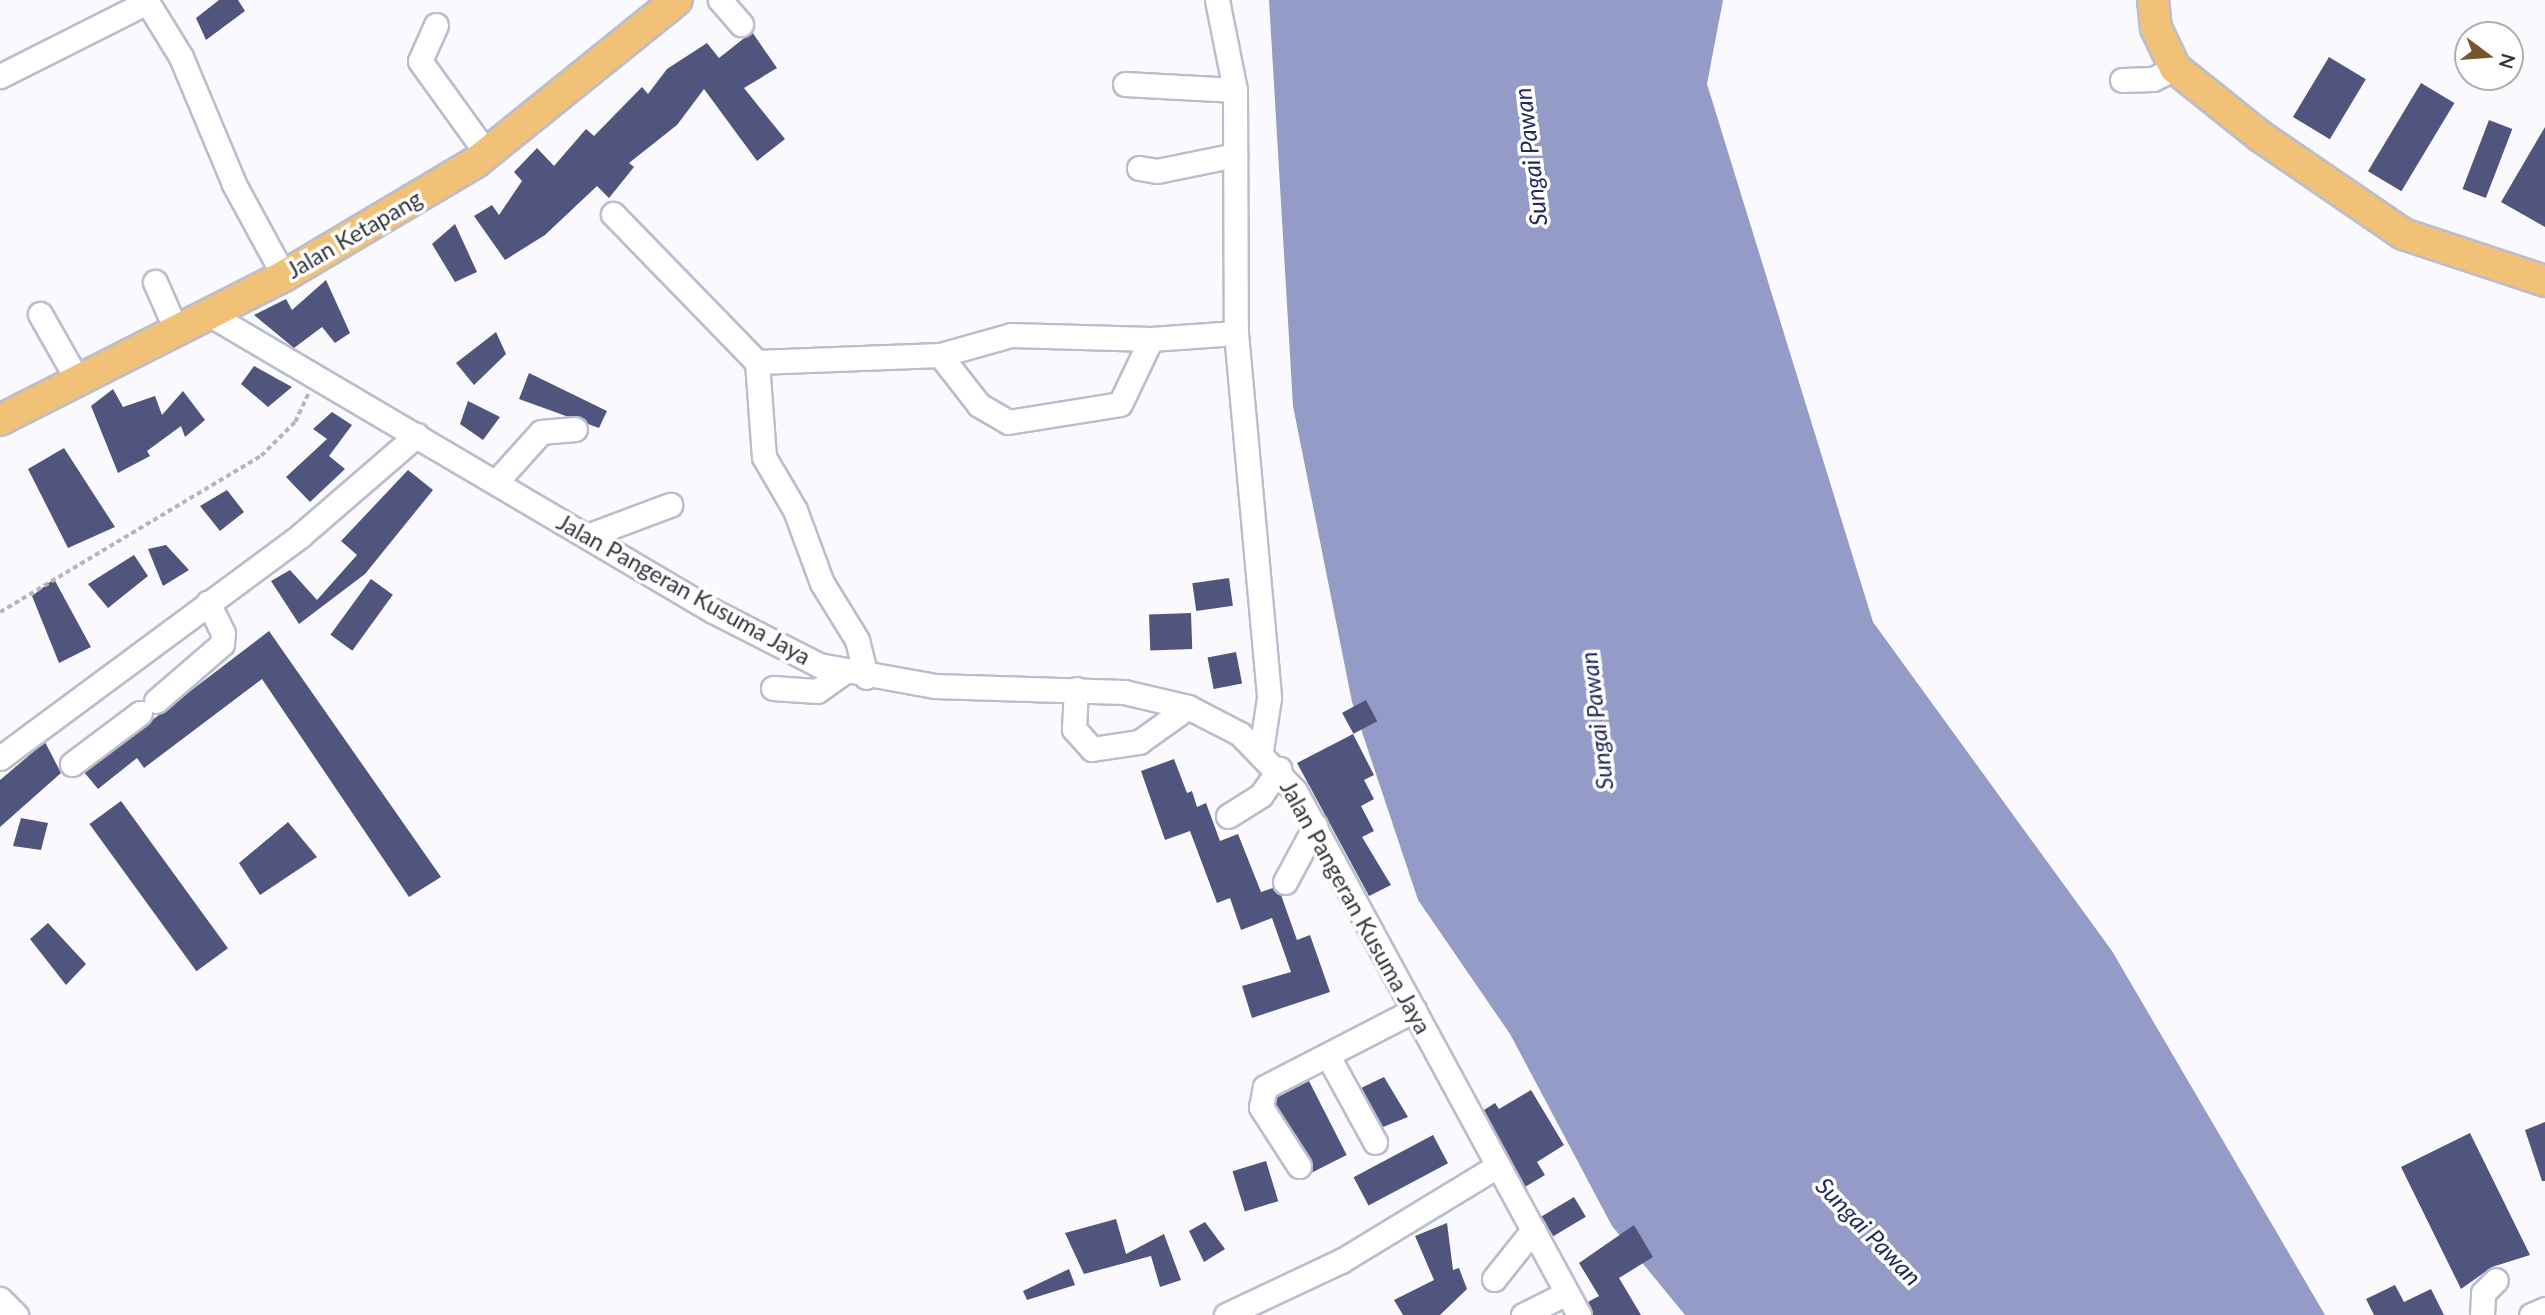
<!DOCTYPE html>
<style>
body{margin:0}
#map{position:relative;width:2545px;height:1315px;overflow:hidden;background:#fafafe;font-family:Lato,sans-serif}
div>[style]{position:absolute}
.water>*{inset:0;background:#949bc6}
.building>*{inset:0;background:#4f557c;transform-origin:0 0}
.path>*{height:3.5px;margin-top:-1.75px;transform-origin:0;background:repeating-linear-gradient(90deg,#b5b6ba 0 5px,transparent 0 8.5px)}
.roads{filter:drop-shadow(2px 0 #babdcd) drop-shadow(-2px 0 #babdcd) drop-shadow(0 2px #babdcd) drop-shadow(0 -2px #babdcd)}
.minor>*{height:23px;margin:-11.5px;padding:0 11.5px;transform-origin:11.5px;border-radius:11.5px;background:#fff}
.major>*{height:30px;margin:-15px;padding:0 15px;transform-origin:15px;border-radius:15px;background:#f0c176}
span{translate:-50% -50%;white-space:nowrap;text-align:center;line-height:1.15;-webkit-text-stroke:7px #fff;paint-order:stroke}
.street-label{font-size:23px;color:#35363c}
.water-label{font-size:24px;color:#26285e;font-style:italic}
.north{position:absolute;left:2454px;top:21px;width:70px;height:70px;box-sizing:border-box;background:#fff;border:2px solid #aeafb1;border-radius:50%;rotate:106deg;font-size:19px;font-weight:700;line-height:28px;text-align:center;color:#35363c}
.north::after{content:'';display:block;margin:auto;width:24px;height:32px;background:#77562d;clip-path:polygon(50% 0,100% 100%,50% 72%,0 100%)}
</style>
<div id="map">
<div class="water">
<div style="clip-path:polygon(1269px 0,1723px 0,1707px 84px,1873px 622px,2112px 951px,2325px 1315px,1685px 1315px,1612px 1226px,1510px 1034px,1418px 900px,1352px 702px,1293px 406px)"></div>
</div>
<div class="building">
<div style="clip-path:polygon(219px 0,238px 0,245px 11px,206px 40px,196px 18px)"></div>
<div style="clip-path:polygon(752px 32px,777px 68px,744px 88px,785px 139px,757px 161px,704px 89px,677px 125px,629px 163px,634px 167px,609px 198px,597px 186px,545px 235px,505px 260px,474px 216px,492px 205px,499px 215px,522px 181px,514px 172px,537px 148px,554px 166px,586px 129px,594px 136px,642px 87px,648px 94px,667px 69px,707px 43px,719px 58px)"></div>
<div style="left:2329px;top:57px;width:43px;height:70px;rotate:31deg"></div>
<div style="left:2421px;top:83px;width:39px;height:103px;rotate:31deg"></div>
<div style="left:2489px;top:120px;width:25px;height:74px;rotate:21deg"></div>
<div style="clip-path:polygon(2545px 127px,2545px 227px,2501px 202px)"></div>
<div style="clip-path:polygon(455px 224px,477px 272px,455px 282px,432px 244px)"></div>
<div style="clip-path:polygon(326px 280px,350px 333px,335px 343px,322px 327px,294px 348px,254px 315px,286px 299px,292px 310px)"></div>
<div style="clip-path:polygon(496px 332px,506px 354px,474px 385px,456px 363px)"></div>
<div style="clip-path:polygon(254px 366px,292px 387px,268px 407px,241px 384px)"></div>
<div style="clip-path:polygon(529px 373px,607px 411px,599px 428px,519px 399px)"></div>
<div style="clip-path:polygon(113px 389px,123px 407px,155px 396px,162px 415px,183px 391px,205px 420px,185px 437px,181px 426px,147px 451px,150px 456px,118px 473px,91px 406px)"></div>
<div style="clip-path:polygon(468px 401px,500px 417px,483px 440px,460px 424px)"></div>
<div style="clip-path:polygon(332px 412px,352px 425px,329px 456px,345px 469px,310px 502px,286px 477px,327px 439px,313px 429px)"></div>
<div style="clip-path:polygon(64px 448px,115px 527px,68px 548px,28px 469px)"></div>
<div style="clip-path:polygon(408px 470px,433px 490px,365px 574px,299px 624px,271px 581px,290px 570px,317px 600px,357px 555px,341px 541px)"></div>
<div style="clip-path:polygon(227px 490px,244px 512px,220px 531px,200px 506px)"></div>
<div style="clip-path:polygon(166px 545px,189px 570px,163px 586px,148px 549px)"></div>
<div style="clip-path:polygon(134px 555px,148px 576px,108px 608px,88px 584px)"></div>
<div style="left:1229px;top:578px;width:28px;height:37px;rotate:82deg"></div>
<div style="clip-path:polygon(54px 579px,91px 647px,59px 663px,32px 596px)"></div>
<div style="left:371px;top:579px;width:27px;height:69px;rotate:36deg"></div>
<div style="left:1191px;top:613px;width:36px;height:42px;rotate:88deg"></div>
<div style="clip-path:polygon(269px 631px,441px 877px,409px 897px,262px 679px,144px 768px,137px 758px,98px 789px,84px 772px)"></div>
<div style="left:1236px;top:652px;width:32px;height:29px;rotate:79deg"></div>
<div style="left:1366px;top:700px;width:24px;height:27px;rotate:62deg"></div>
<div style="clip-path:polygon(1353px 734px,1374px 775px,1364px 780px,1374px 799px,1361px 806px,1374px 831px,1362px 837px,1391px 885px,1369px 896px,1297px 763px)"></div>
<div style="clip-path:polygon(45px 742px,61px 773px,0 827px,0 780px)"></div>
<div style="clip-path:polygon(1174px 759px,1187px 793px,1192px 791px,1197px 807px,1206px 803px,1220px 841px,1238px 834px,1261px 892px,1273px 888px,1281px 895px,1297px 940px,1310px 935px,1330px 992px,1252px 1018px,1242px 986px,1291px 972px,1272px 918px,1241px 930px,1230px 898px,1217px 903px,1190px 831px,1165px 840px,1141px 771px)"></div>
<div style="left:121px;top:801px;width:182px;height:39px;rotate:54deg"></div>
<div style="clip-path:polygon(21px 818px,48px 823px,41px 850px,13px 846px)"></div>
<div style="clip-path:polygon(288px 822px,317px 857px,260px 895px,239px 863px)"></div>
<div style="clip-path:polygon(48px 923px,86px 964px,66px 985px,30px 939px)"></div>
<div style="clip-path:polygon(1384px 1077px,1408px 1117px,1383px 1127px,1361px 1088px)"></div>
<div style="left:1309px;top:1081px;width:83px;height:40px;rotate:63deg"></div>
<div style="clip-path:polygon(1531px 1090px,1564px 1145px,1537px 1162px,1545px 1175px,1525px 1187px,1484px 1110px,1495px 1103px,1499px 1109px)"></div>
<div style="clip-path:polygon(2545px 1122px,2545px 1181px,2542px 1181px,2525px 1130px)"></div>
<div style="clip-path:polygon(2470px 1133px,2530px 1255px,2492px 1267px,2461px 1289px,2401px 1167px)"></div>
<div style="left:1433px;top:1135px;width:32px;height:90px;rotate:62deg"></div>
<div style="left:1266px;top:1161px;width:42px;height:35px;rotate:73deg"></div>
<div style="left:1574px;top:1197px;width:23px;height:38px;rotate:59deg"></div>
<div style="clip-path:polygon(1116px 1219px,1126px 1254px,1164px 1234px,1181px 1280px,1160px 1287px,1151px 1256px,1084px 1274px,1065px 1233px)"></div>
<div style="clip-path:polygon(1205px 1222px,1225px 1249px,1204px 1262px,1189px 1231px)"></div>
<div style="clip-path:polygon(1447px 1223px,1453px 1270px,1459px 1268px,1467px 1289px,1440px 1315px,1403px 1315px,1394px 1300px,1434px 1280px,1415px 1236px)"></div>
<div style="clip-path:polygon(1634px 1225px,1653px 1257px,1619px 1278px,1641px 1315px,1593px 1315px,1588px 1302px,1599px 1296px,1579px 1263px)"></div>
<div style="clip-path:polygon(1069px 1269px,1075px 1285px,1027px 1300px,1023px 1291px)"></div>
<div style="clip-path:polygon(2395px 1285px,2404px 1302px,2431px 1289px,2444px 1315px,2374px 1315px,2366px 1299px)"></div>
</div>
<div class="path">
<div style="left:0;top:612px;width:304px;rotate:-30.9deg"></div>
<div style="left:261px;top:456px;width:48px;rotate:-45deg"></div>
<div style="left:295px;top:422px;width:31px;rotate:-65deg"></div>
</div>
<div class="roads">
<div class="minor">
<div style="left:146px;top:0;width:67px;rotate:58.4deg"></div>
<div style="left:181px;top:57px;width:138px;rotate:67.3deg"></div>
<div style="left:234px;top:184px;width:105px;rotate:61.5deg"></div>
<div style="left:720px;top:0;width:32px;rotate:49deg"></div>
<div style="left:1217px;top:0;width:92px;rotate:78.7deg"></div>
<div style="left:1235px;top:90px;width:243px;rotate:89.8deg"></div>
<div style="left:1236px;top:333px;width:366px;rotate:84.8deg"></div>
<div style="left:1269px;top:698px;width:53px;rotate:98.7deg"></div>
<div style="left:436px;top:25px;width:39px;rotate:114deg"></div>
<div style="left:420px;top:61px;width:115px;rotate:54.2deg"></div>
<div style="left:0;top:76px;width:165px;rotate:-26.7deg"></div>
<div style="left:2122px;top:80px;width:31px;rotate:-2deg"></div>
<div style="left:2153px;top:79px;width:25px;rotate:-27deg"></div>
<div style="left:1125px;top:84px;width:110px;rotate:3.1deg"></div>
<div style="left:1139px;top:168px;width:18px;rotate:9deg"></div>
<div style="left:1157px;top:171px;width:80px;rotate:-11.6deg"></div>
<div style="left:613px;top:214px;width:206px;rotate:45.8deg"></div>
<div style="left:757px;top:362px;width:95px;rotate:85.8deg"></div>
<div style="left:764px;top:457px;width:61px;rotate:59.7deg"></div>
<div style="left:795px;top:510px;width:78px;rotate:69.7deg"></div>
<div style="left:822px;top:583px;width:67px;rotate:58.4deg"></div>
<div style="left:857px;top:640px;width:38px;rotate:76deg"></div>
<div style="left:155px;top:282px;width:52px;rotate:66.4deg"></div>
<div style="left:40px;top:314px;width:75px;rotate:60.4deg"></div>
<div style="left:209px;top:314px;width:585px;rotate:30.51deg"></div>
<div style="left:713px;top:611px;width:119px;rotate:27deg"></div>
<div style="left:819px;top:665px;width:117px;rotate:10.3deg"></div>
<div style="left:934px;top:686px;width:190px;rotate:1.8deg"></div>
<div style="left:1124px;top:692px;width:66px;rotate:13.2deg"></div>
<div style="left:1188px;top:707px;width:59px;rotate:27.4deg"></div>
<div style="left:1240px;top:734px;width:79px;rotate:46deg"></div>
<div style="left:1295px;top:791px;width:596px;rotate:61.54deg"></div>
<div style="left:940px;top:355px;width:63px;rotate:52deg"></div>
<div style="left:979px;top:405px;width:34px;rotate:30deg"></div>
<div style="left:1008px;top:422px;width:113px;rotate:-9.1deg"></div>
<div style="left:1120px;top:404px;width:72px;rotate:-64.5deg"></div>
<div style="left:757px;top:362px;width:183px;rotate:-2.2deg"></div>
<div style="left:940px;top:355px;width:74px;rotate:-15.7deg"></div>
<div style="left:1011px;top:335px;width:140px;rotate:1.6deg"></div>
<div style="left:1151px;top:339px;width:85px;rotate:-4deg"></div>
<div style="left:496px;top:482px;width:67px;rotate:-48deg"></div>
<div style="left:541px;top:432px;width:34px;rotate:-5deg"></div>
<div style="left:587px;top:536px;width:89px;rotate:-20.5deg"></div>
<div style="left:773px;top:688px;width:44px;rotate:3.9deg"></div>
<div style="left:817px;top:691px;width:32px;rotate:-35deg"></div>
<div style="left:1076px;top:689px;width:40px;rotate:92.9deg"></div>
<div style="left:1074px;top:729px;width:27px;rotate:48deg"></div>
<div style="left:1092px;top:749px;width:48px;rotate:-8.5deg"></div>
<div style="left:1139px;top:742px;width:60px;rotate:-35.5deg"></div>
<div style="left:156px;top:701px;width:87px;rotate:-40.8deg"></div>
<div style="left:222px;top:644px;width:11px;rotate:-85deg"></div>
<div style="left:223px;top:633px;width:34px;rotate:-116deg"></div>
<div style="left:0;top:758px;width:375px;rotate:-36.5deg"></div>
<div style="left:301px;top:535px;width:153px;rotate:-40.8deg"></div>
<div style="left:72px;top:764px;width:85px;rotate:-36.9deg"></div>
<div style="left:1228px;top:816px;width:39px;rotate:-32deg"></div>
<div style="left:1261px;top:795px;width:32px;rotate:-55deg"></div>
<div style="left:1285px;top:882px;width:64px;rotate:-61.8deg"></div>
<div style="left:1328px;top:1056px;width:98px;rotate:61.3deg"></div>
<div style="left:1299px;top:1166px;width:70px;rotate:-122.8deg"></div>
<div style="left:1261px;top:1107px;width:20px;rotate:-79deg"></div>
<div style="left:1265px;top:1087px;width:168px;rotate:-27.3deg"></div>
<div style="left:1494px;top:1279px;width:63px;rotate:-51.5deg"></div>
<div style="left:0;top:1299px;width:23px;rotate:45deg"></div>
<div style="left:1226px;top:1315px;width:127px;rotate:-25.2deg"></div>
<div style="left:1341px;top:1261px;width:183px;rotate:-31.3deg"></div>
<div style="left:1523px;top:1315px;width:49px;rotate:-26.6deg"></div>
<div style="left:2482px;top:1315px;width:22px;rotate:-87deg"></div>
<div style="left:2483px;top:1293px;width:18px;rotate:-45deg"></div>
<div style="left:2531px;top:1315px;width:15px;rotate:-23deg"></div>
</div>
<div class="major">
<div style="left:2153px;top:0;width:28px;rotate:84deg"></div>
<div style="left:2156px;top:28px;width:44px;rotate:64.6deg"></div>
<div style="left:2175px;top:68px;width:109px;rotate:38.7deg"></div>
<div style="left:2260px;top:136px;width:173px;rotate:34.4deg"></div>
<div style="left:2403px;top:234px;width:150px;rotate:18.3deg"></div>
<div style="left:0;top:420px;width:318px;rotate:-26.9deg"></div>
<div style="left:284px;top:276px;width:223px;rotate:-30.7deg"></div>
<div style="left:476px;top:162px;width:258px;rotate:-38.9deg"></div>
</div>
</div>
<div class="street-label">
<span style="left:354px;top:234px;rotate:-30deg">Jalan Ketapang</span>
<span style="left:684px;top:589px;rotate:29deg">Jalan Pangeran Kusuma Jaya</span>
<span style="left:1356px;top:907px;rotate:61deg">Jalan Pangeran Kusuma Jaya</span>
</div>
<div class="water-label">
<span style="left:1530px;top:157px;rotate:-97deg">Sungai Pawan</span>
<span style="left:1596px;top:721px;rotate:-97deg">Sungai Pawan</span>
<span style="left:1869px;top:1231px;rotate:46deg">Sungai Pawan</span>
</div>
<div class="north">N</div>
</div>
